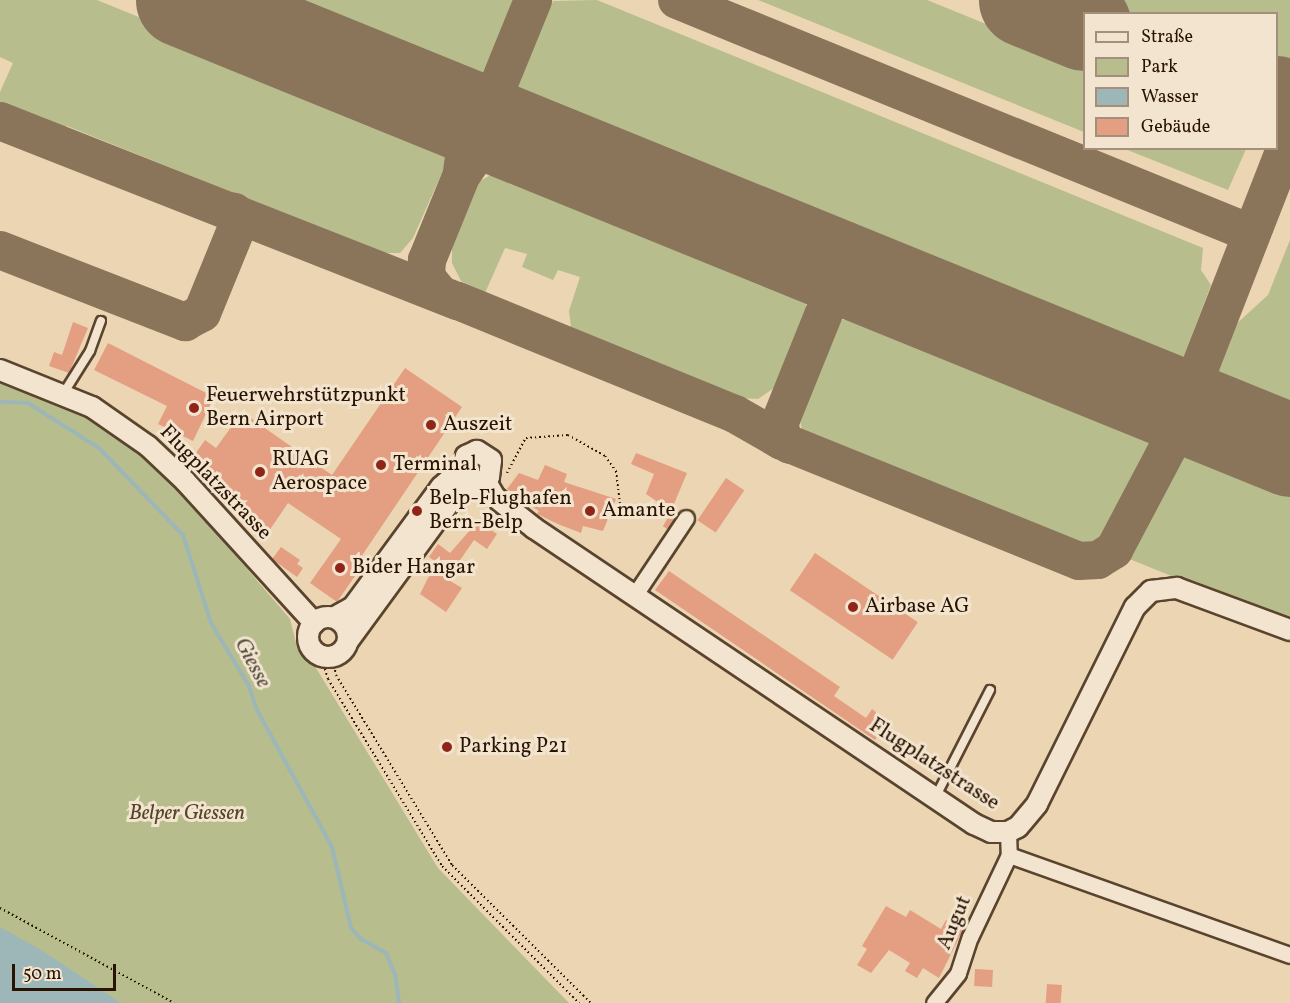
<!DOCTYPE html>
<meta charset="utf-8">
<style>
body{margin:0}
#map{position:relative;width:1290px;height:1003px;overflow:hidden;background:#ebd5b3;font-family:Vollkorn,serif}
div>[style]{position:absolute}
.green>*{inset:0;background:#b7bd8d}
.water>*{inset:0;background:#9db6b7}
.stream>*{height:4px;margin:-2px;padding:0 2px;transform-origin:2px;border-radius:2px;background:#9db6b7}
.taxiway>*{height:38px;margin:-19px;padding:0 19px;transform-origin:19px;border-radius:19px;background:#8a745a}
.runway>*{height:93px;margin:-46.5px;padding:0 46.5px;transform-origin:46.5px;border-radius:46.5px;background:#8a745a}
.building>*{inset:0;background:#e49e82;transform-origin:0 0}
.path>*{height:2px;margin-top:-1px;transform-origin:0;background:repeating-linear-gradient(90deg,#291301 0 1.5px,transparent 0 4.5px)}
.roads{filter:drop-shadow(2px 0 #5a442e) drop-shadow(-2px 0 #5a442e) drop-shadow(0 2px #5a442e) drop-shadow(0 -2px #5a442e)}
.service>*{height:8px;margin:-4px;padding:0 4px;transform-origin:4px;border-radius:4px;background:#f2e4ce}
.minor>*{height:15px;margin:-7.5px;padding:0 7.5px;transform-origin:7.5px;border-radius:7.5px;background:#f2e4ce}
.tertiary>*{height:20px;margin:-10px;padding:0 10px;transform-origin:10px;border-radius:10px;background:#f2e4ce}
.tertiary>.ring{margin:-10px;padding:0;box-sizing:content-box;background:none;border:20px solid #f2e4ce;border-radius:50%}
.dots>*{width:16px;height:16px;translate:-50% -50%;box-sizing:border-box;border:3px solid #f2e4ce;border-radius:50%}
span{translate:-50% -50%;white-space:nowrap;text-align:center;line-height:1.15;-webkit-text-stroke:6px #f2e4ce;paint-order:stroke}
.poi-label{font-size:21px;color:#291301}
.left{translate:0 -50%;text-align:left}
.street-label{font-size:21px;color:#291301}
.park-label{font-size:21px;color:#54462b;font-style:italic}
.water-label{font-size:22px;color:#524c41;font-style:italic}
.legend{position:absolute;left:1083px;top:12px;width:195px;height:138px;box-sizing:border-box;background:#f2e4ce;border:2px solid #a2907c;margin:0;padding:8px 10px;list-style:none;font-size:18px;color:#291301}
.legend li{display:flex;align-items:center;gap:12px;height:30px}
.legend b{width:30px;border:2px solid #a2907c}
.scale{position:absolute;left:12px;top:964px;width:104px;height:27px;box-sizing:border-box;border:3px solid #291301;border-top:0;padding-left:8px;font-size:18px;line-height:21px;white-space:nowrap;color:#291301;-webkit-text-stroke:4px #f2e4ce;paint-order:stroke}
</style>
<div id="map">
<div class="green">
<div style="clip-path:polygon(0 0,97px 0,432px 137px,444px 153px,445px 166px,413px 238px,400px 253px,383px 253px,67px 126px,52px 130px,0 109px,0 92px,13px 63px,0 57px)"></div>
<div style="clip-path:polygon(267px 0,515px 0,477px 85px)"></div>
<div style="clip-path:polygon(597px 0,1203px 248px,1201px 270px,1211px 285px,1179px 369px,510px 99px,553px 1px)"></div>
<div style="clip-path:polygon(758px 0,927px 0,1084px 64px,1084px 132px)"></div>
<div style="clip-path:polygon(1092px 0,1290px 0,1290px 81px,1277px 75px,1276px 14px,1125px 13px)"></div>
<div style="clip-path:polygon(1125px 149px,1246px 148px,1246px 149px,1228px 190px)"></div>
<div style="clip-path:polygon(505px 167px,797px 285px,806px 294px,806px 314px,774px 388px,758px 399px,739px 398px,571px 327px,569px 311px,580px 277px,558px 270px,553px 280px,522px 267px,527px 254px,505px 248px,485px 293px,461px 281px,452px 263px,452px 248px,480px 181px)"></div>
<div style="clip-path:polygon(1290px 240px,1290px 415px,1203px 379px,1233px 327px,1268px 295px)"></div>
<div style="clip-path:polygon(860px 313px,878px 315px,1138px 423px,1150px 438px,1151px 456px,1105px 544px,1093px 552px,1080px 553px,804px 439px,799px 416px,832px 334px,840px 321px)"></div>
<div style="clip-path:polygon(0 383px,43px 394px,96px 417px,145px 457px,201px 515px,290px 619px,296px 643px,316px 668px,438px 868px,569px 1003px,0 1003px)"></div>
<div style="clip-path:polygon(1195px 447px,1290px 484px,1290px 624px,1127px 558px,1181px 453px)"></div>
</div>
<div class="water">
<div style="clip-path:polygon(0 927px,43px 951px,121px 1003px,0 1003px)"></div>
</div>
<div class="stream">
<div style="left:0;top:402px;width:28px;rotate:2deg"></div>
<div style="left:28px;top:403px;width:84px;rotate:32.4deg"></div>
<div style="left:99px;top:448px;width:121px;rotate:46deg"></div>
<div style="left:183px;top:535px;width:92px;rotate:72.3deg"></div>
<div style="left:211px;top:623px;width:74px;rotate:58.9deg"></div>
<div style="left:249px;top:686px;width:25px;rotate:72deg"></div>
<div style="left:257px;top:710px;width:156px;rotate:61.3deg"></div>
<div style="left:332px;top:847px;width:83px;rotate:76.8deg"></div>
<div style="left:351px;top:928px;width:15px;rotate:48deg"></div>
<div style="left:361px;top:939px;width:29px;rotate:29deg"></div>
<div style="left:386px;top:953px;width:23px;rotate:67deg"></div>
<div style="left:395px;top:974px;width:29px;rotate:82deg"></div>
</div>
<div class="taxiway">
<div style="left:677px;top:0;width:619px;rotate:22.13deg"></div>
<div style="left:424px;top:99px;width:26px;rotate:31deg"></div>
<div style="left:446px;top:112px;width:21px;rotate:55deg"></div>
<div style="left:458px;top:129px;width:28px;rotate:77deg"></div>
<div style="left:464px;top:156px;width:17px;rotate:97deg"></div>
<div style="left:0;top:121px;width:492px;rotate:21.5deg"></div>
<div style="left:458px;top:301px;width:299px;rotate:22.2deg"></div>
<div style="left:735px;top:414px;width:54px;rotate:29.9deg"></div>
<div style="left:782px;top:441px;width:320px;rotate:22deg"></div>
<div style="left:1079px;top:561px;width:19px;rotate:-3deg"></div>
<div style="left:1098px;top:560px;width:19px;rotate:-32deg"></div>
<div style="left:1114px;top:550px;width:120px;rotate:-62.2deg"></div>
<div style="left:1170px;top:444px;width:18px;rotate:-49deg"></div>
<div style="left:1182px;top:430px;width:26px;rotate:-18deg"></div>
<div style="left:1207px;top:422px;width:41px;rotate:15.8deg"></div>
<div style="left:463px;top:173px;width:16px;rotate:-55deg"></div>
<div style="left:472px;top:160px;width:27px;rotate:-33deg"></div>
<div style="left:495px;top:145px;width:42px"></div>
<div style="left:0;top:250px;width:199px;rotate:21.3deg"></div>
<div style="left:185px;top:322px;width:19px;rotate:-28deg"></div>
<div style="left:202px;top:313px;width:95px;rotate:-67.8deg"></div>
<div style="left:238px;top:225px;width:14px;rotate:-107deg"></div>
<div style="left:797px;top:250px;width:22px;rotate:36deg"></div>
<div style="left:815px;top:263px;width:19px;rotate:54deg"></div>
<div style="left:826px;top:278px;width:20px;rotate:81deg"></div>
<div style="left:829px;top:298px;width:10px;rotate:107deg"></div>
<div style="left:439px;top:293px;width:21px;rotate:-129deg"></div>
<div style="left:426px;top:277px;width:17px;rotate:-87deg"></div>
<div style="left:427px;top:260px;width:281px;rotate:-67.8deg"></div>
<div style="left:1137px;top:390px;width:22px;rotate:27deg"></div>
<div style="left:1157px;top:400px;width:13px;rotate:51deg"></div>
<div style="left:1165px;top:410px;width:19px;rotate:72deg"></div>
<div style="left:1171px;top:428px;width:16px;rotate:94deg"></div>
<div style="left:1170px;top:444px;width:331px;rotate:-68.7deg"></div>
<div style="left:790px;top:445px;width:13px;rotate:-135deg"></div>
<div style="left:781px;top:436px;width:14px;rotate:-94deg"></div>
<div style="left:780px;top:422px;width:123px;rotate:-68deg"></div>
<div style="left:826px;top:308px;width:30px;rotate:-46deg"></div>
<div style="left:847px;top:286px;width:34px;rotate:-3deg"></div>
</div>
<div class="runway">
<div style="left:182px;top:0;width:1196px;rotate:22.1deg"></div>
<div style="left:1025px;top:0;width:64px;rotate:22.1deg"></div>
<div style="left:1276px;top:102px;width:15px;rotate:23deg"></div>
</div>
<div class="building">
<div style="clip-path:polygon(73px 322px,88px 328px,69px 373px,49px 366px,54px 352px,62px 355px)"></div>
<div style="clip-path:polygon(108px 343px,214px 397px,193px 441px,158px 424px,167px 406px,94px 370px)"></div>
<div style="clip-path:polygon(405px 368px,462px 407px,361px 557px,366px 560px,337px 602px,310px 583px,341px 539px,288px 503px,269px 531px,207px 483px,213px 476px,191px 460px,205px 440px,216px 448px,242px 412px,332px 475px)"></div>
<div style="clip-path:polygon(636px 453px,687px 473px,671px 511px,646px 494px,654px 474px,631px 464px)"></div>
<div style="clip-path:polygon(545px 465px,567px 474px,564px 482px,616px 499px,603px 531px,583px 526px,581px 533px,558px 524px,537px 514px,539px 511px,507px 489px,519px 473px,538px 480px)"></div>
<div style="left:726px;top:478px;width:22px;height:51px;rotate:34deg"></div>
<div style="left:669px;top:516px;width:6px;height:12px;rotate:31deg"></div>
<div style="clip-path:polygon(478px 521px,497px 534px,487px 549px,474px 540px,447px 579px,462px 588px,446px 612px,420px 594px,436px 562px,429px 557px,438px 544px,450px 553px)"></div>
<div style="clip-path:polygon(281px 547px,300px 560px,297px 564px,303px 568px,297px 577px,272px 559px)"></div>
<div style="left:815px;top:553px;width:124px;height:45px;rotate:34deg"></div>
<div style="clip-path:polygon(669px 571px,840px 687px,834px 696px,866px 718px,872px 709px,888px 721px,875px 740px,655px 590px)"></div>
<div style="clip-path:polygon(886px 906px,906px 917px,910px 910px,941px 929px,946px 920px,963px 930px,939px 978px,923px 968px,917px 978px,905px 971px,910px 963px,889px 950px,871px 973px,857px 965px,867px 949px,862px 946px)"></div>
<div style="left:975px;top:969px;width:18px;height:17px;rotate:3deg"></div>
<div style="left:1047px;top:984px;width:15px;height:19px;rotate:4deg"></div>
</div>
<div class="path">
<div style="left:507px;top:473px;width:40px;rotate:-62deg"></div>
<div style="left:526px;top:438px;width:42px;rotate:-4.1deg"></div>
<div style="left:568px;top:435px;width:43px;rotate:29.6deg"></div>
<div style="left:605px;top:456px;width:19px;rotate:54deg"></div>
<div style="left:616px;top:471px;width:33px;rotate:83deg"></div>
<div style="left:321px;top:656px;width:24px;rotate:73deg"></div>
<div style="left:328px;top:679px;width:219px;rotate:58.6deg"></div>
<div style="left:442px;top:866px;width:194px;rotate:45deg"></div>
<div style="left:332px;top:657px;width:18px;rotate:77deg"></div>
<div style="left:336px;top:675px;width:223px;rotate:58.6deg"></div>
<div style="left:452px;top:865px;width:196px;rotate:44.8deg"></div>
<div style="left:0;top:908px;width:198px;rotate:28.6deg"></div>
</div>
<div class="roads">
<div class="service">
<div style="left:63px;top:394px;width:51px;rotate:-57.9deg"></div>
<div style="left:90px;top:351px;width:32px;rotate:-70deg"></div>
<div style="left:936px;top:796px;width:119px;rotate:-63deg"></div>
</div>
<div class="minor">
<div style="left:636px;top:593px;width:90px;rotate:-56.3deg"></div>
<div style="left:1008px;top:832px;width:23px;rotate:88deg"></div>
<div style="left:1009px;top:855px;width:298px;rotate:19.6deg"></div>
<div style="left:934px;top:1003px;width:38px;rotate:-51deg"></div>
<div style="left:958px;top:973px;width:38px;rotate:-72deg"></div>
<div style="left:970px;top:937px;width:91px;rotate:-64.6deg"></div>
</div>
<div class="tertiary">
<div style="left:0;top:370px;width:99px;rotate:21.9deg"></div>
<div style="left:92px;top:407px;width:68px;rotate:34.9deg"></div>
<div style="left:148px;top:446px;width:51px;rotate:43.4deg"></div>
<div style="left:185px;top:481px;width:192px;rotate:47.7deg"></div>
<div style="left:485px;top:480px;width:20px;rotate:60deg"></div>
<div style="left:495px;top:497px;width:50px;rotate:38.5deg"></div>
<div style="left:534px;top:528px;width:530px;rotate:33.93deg"></div>
<div style="left:974px;top:824px;width:19px;rotate:25deg"></div>
<div style="left:991px;top:832px;width:17px"></div>
<div style="left:1008px;top:832px;width:11px;rotate:-27deg"></div>
<div style="left:1018px;top:827px;width:30px;rotate:-50deg"></div>
<div style="left:1037px;top:804px;width:220px;rotate:-63.6deg"></div>
<div style="left:1135px;top:607px;width:23px;rotate:-45deg"></div>
<div style="left:1151px;top:591px;width:26px;rotate:-7deg"></div>
<div style="left:1177px;top:588px;width:121px;rotate:20.4deg"></div>
<div class="ring" style="left:308px;top:617px;width:20px;height:20px"></div>
<div style="left:335px;top:617px;width:21px;rotate:-29deg"></div>
<div style="left:353px;top:607px;width:149px;rotate:-53.7deg"></div>
<div style="left:441px;top:487px;width:28px;rotate:-41deg"></div>
<div style="left:348px;top:641px;width:176px;rotate:-53.8deg"></div>
<div style="left:452px;top:499px;width:43px;rotate:-30.7deg"></div>
<div style="left:489px;top:477px;width:17px;rotate:-83deg"></div>
<div style="left:491px;top:460px;width:17px;rotate:-147deg"></div>
<div style="left:477px;top:451px;width:12px;rotate:156deg"></div>
<div style="left:466px;top:456px;width:14px;rotate:107deg"></div>
<div style="left:462px;top:469px;width:18px;rotate:47deg"></div>
</div>
</div>
<div class="dots">
<div style="left:194px;top:408px;background:#8f2418"></div>
<div style="left:431px;top:425px;background:#8f2418"></div>
<div style="left:381px;top:465px;background:#8f2418"></div>
<div style="left:260px;top:472px;background:#8f2418"></div>
<div style="left:417px;top:511px;background:#8f2418"></div>
<div style="left:590px;top:511px;background:#8f2418"></div>
<div style="left:340px;top:568px;background:#8f2418"></div>
<div style="left:853px;top:607px;background:#8f2418"></div>
<div style="left:447px;top:747px;background:#8f2418"></div>
</div>
<div class="poi-label">
<span class="left" style="left:206px;top:408px">Feuerwehrstützpunkt<br>Bern Airport</span>
<span class="left" style="left:443px;top:425px">Auszeit</span>
<span class="left" style="left:272px;top:472px">RUAG<br>Aerospace</span>
<span class="left" style="left:393px;top:465px">Terminal</span>
<span class="left" style="left:429px;top:511px">Belp-Flughafen<br>Bern-Belp</span>
<span class="left" style="left:602px;top:511px">Amante</span>
<span class="left" style="left:352px;top:568px">Bider Hangar</span>
<span class="left" style="left:865px;top:607px">Airbase AG</span>
<span class="left" style="left:459px;top:747px">Parking P21</span>
</div>
<div class="street-label">
<span style="left:215px;top:483px;rotate:46deg">Flugplatzstrasse</span>
<span style="left:934px;top:765px;rotate:33deg">Flugplatzstrasse</span>
<span style="left:955px;top:923px;rotate:-67deg">Augut</span>
</div>
<div class="park-label">
<span style="left:187px;top:814px">Belper Giessen</span>
</div>
<div class="water-label">
<span style="left:252px;top:663px;rotate:62deg">Giesse</span>
</div>
<ul class="legend">
<li><b style="height:8px;background:#f2e4ce"></b>Straße</li>
<li><b style="height:16px;background:#b7bd8d"></b>Park</li>
<li><b style="height:16px;background:#9db6b7"></b>Wasser</li>
<li><b style="height:16px;background:#e49e82"></b>Gebäude</li>
</ul>
<div class="scale">50 m</div>
</div>
